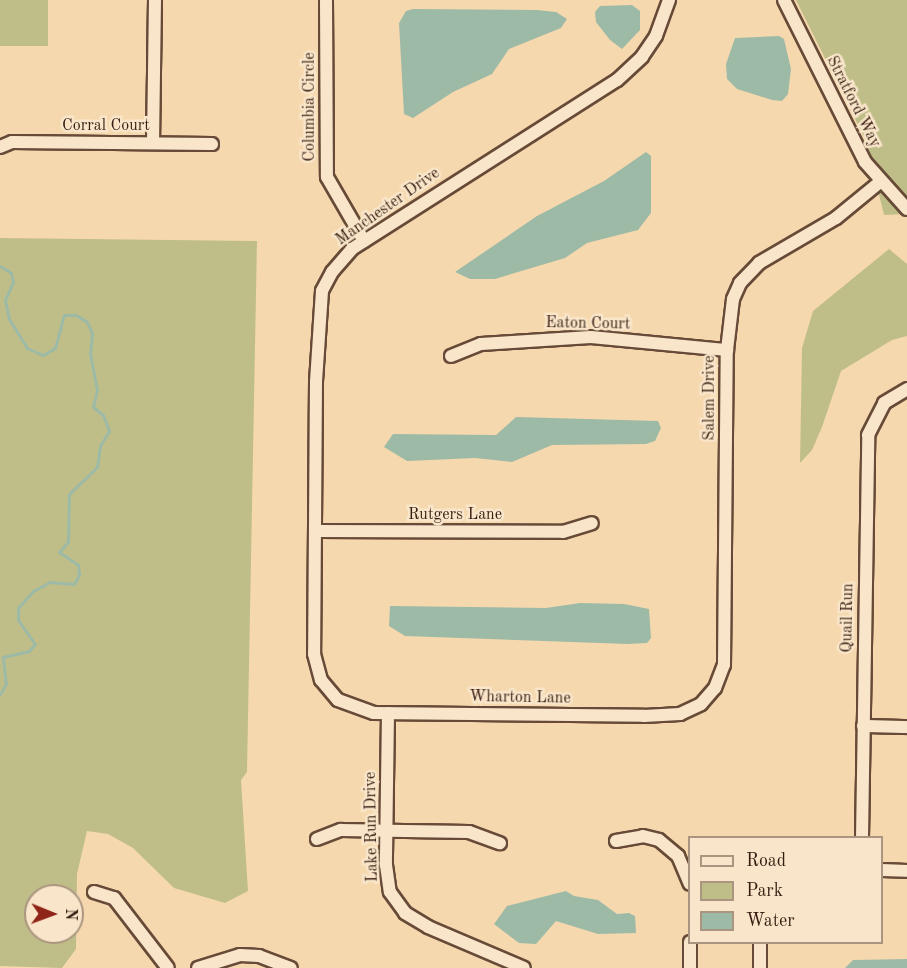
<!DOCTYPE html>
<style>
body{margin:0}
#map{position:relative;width:907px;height:968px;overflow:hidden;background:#f6d8ae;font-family:"Old Standard TT",serif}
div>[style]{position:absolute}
.green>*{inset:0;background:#c0be88;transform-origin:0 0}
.water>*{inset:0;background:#9dbaa7}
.stream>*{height:3px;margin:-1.5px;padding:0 1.5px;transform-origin:1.5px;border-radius:1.5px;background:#9dbaa7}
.roads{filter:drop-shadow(2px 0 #674a38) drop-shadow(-2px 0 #674a38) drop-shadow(0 2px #674a38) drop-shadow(0 -2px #674a38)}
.minor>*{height:12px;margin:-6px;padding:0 6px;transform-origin:6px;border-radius:6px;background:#f9e6ca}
span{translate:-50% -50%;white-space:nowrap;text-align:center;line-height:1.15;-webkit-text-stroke:5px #f9e6ca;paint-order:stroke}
.street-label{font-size:16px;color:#371b10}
.legend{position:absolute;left:688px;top:836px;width:195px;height:108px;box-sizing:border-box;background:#f9e6ca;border:2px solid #ab9580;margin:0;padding:8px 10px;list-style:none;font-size:18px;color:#371b10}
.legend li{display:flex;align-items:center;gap:12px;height:30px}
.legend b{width:30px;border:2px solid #ab9580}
.north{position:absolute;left:24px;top:884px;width:60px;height:60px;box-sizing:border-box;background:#f9e6ca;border:2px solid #ab9580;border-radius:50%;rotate:91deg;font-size:16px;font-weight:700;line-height:24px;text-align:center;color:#371b10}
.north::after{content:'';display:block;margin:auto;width:21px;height:27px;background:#8f2418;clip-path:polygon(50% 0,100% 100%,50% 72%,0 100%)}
</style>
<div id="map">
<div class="green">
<div style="left:0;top:0;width:48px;height:46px"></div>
<div style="clip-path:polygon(796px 0,907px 0,907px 214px,884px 215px,866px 141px)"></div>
<div style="clip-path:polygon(evenodd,0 238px,257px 241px,247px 772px,241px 780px,248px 891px,225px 903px,174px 888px,133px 848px,108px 834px,87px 831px,77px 874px,76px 949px,62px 968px,0 966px,0 238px,36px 896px,72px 896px,72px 932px,36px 932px,36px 896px)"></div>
<div style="clip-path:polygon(889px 249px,907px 264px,907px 336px,892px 340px,841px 371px,822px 427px,812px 450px,800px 463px,802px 348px,813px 311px)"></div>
</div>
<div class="water">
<div style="clip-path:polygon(632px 5px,640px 11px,640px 30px,622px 49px,610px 40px,596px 22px,595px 12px,600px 6px)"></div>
<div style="clip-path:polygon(413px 9px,537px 10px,556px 12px,567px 19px,561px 28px,509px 49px,492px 74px,453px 92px,413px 118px,404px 114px,399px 23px,406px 11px)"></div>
<div style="clip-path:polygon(779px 36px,784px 39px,791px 69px,788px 94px,782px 101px,772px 100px,737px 89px,727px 79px,726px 64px,735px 38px)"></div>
<div style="clip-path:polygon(646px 152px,651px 156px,651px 213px,638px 230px,587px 243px,565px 258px,495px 279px,470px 279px,455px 272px,537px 216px,604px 181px)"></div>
<div style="clip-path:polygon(516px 417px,658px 421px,661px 428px,655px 441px,646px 444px,552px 445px,512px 462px,475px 458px,407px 461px,384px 447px,393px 434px,496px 435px)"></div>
<div style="clip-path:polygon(580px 603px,624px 604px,649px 609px,651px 638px,647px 643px,628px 644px,405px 636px,389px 626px,390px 606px,546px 608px)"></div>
<div style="clip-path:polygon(566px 891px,574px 896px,598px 900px,617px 914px,629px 913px,635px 916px,636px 933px,598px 934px,556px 921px,536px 944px,519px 943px,494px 924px,507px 906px)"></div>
<div style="clip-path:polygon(907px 959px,907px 968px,845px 968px,853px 960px)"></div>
</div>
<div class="stream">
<div style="left:0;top:266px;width:13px;rotate:32deg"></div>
<div style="left:11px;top:273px;width:9px;rotate:77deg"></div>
<div style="left:13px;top:282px;width:20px;rotate:114deg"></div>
<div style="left:5px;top:300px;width:19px;rotate:78deg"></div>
<div style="left:9px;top:319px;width:34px;rotate:58deg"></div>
<div style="left:27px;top:348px;width:17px;rotate:24deg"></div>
<div style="left:43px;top:355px;width:14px;rotate:-30deg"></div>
<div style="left:55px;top:348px;width:34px;rotate:-75deg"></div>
<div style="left:64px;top:315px;width:12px"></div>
<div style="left:76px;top:315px;width:13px;rotate:32deg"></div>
<div style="left:87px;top:322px;width:12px;rotate:66deg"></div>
<div style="left:92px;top:333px;width:21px;rotate:95deg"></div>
<div style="left:90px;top:354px;width:37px;rotate:79deg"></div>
<div style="left:97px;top:390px;width:17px;rotate:103deg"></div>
<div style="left:93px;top:407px;width:13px;rotate:39deg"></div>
<div style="left:103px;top:415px;width:17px;rotate:69deg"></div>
<div style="left:109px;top:431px;width:17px;rotate:121deg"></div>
<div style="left:100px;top:446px;width:21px;rotate:98deg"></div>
<div style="left:97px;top:467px;width:39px;rotate:136deg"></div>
<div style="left:69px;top:494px;width:48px;rotate:91.2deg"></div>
<div style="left:68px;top:542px;width:13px;rotate:132deg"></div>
<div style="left:59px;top:552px;width:23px;rotate:34deg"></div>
<div style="left:78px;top:565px;width:10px;rotate:84deg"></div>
<div style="left:79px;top:575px;width:10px;rotate:119deg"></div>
<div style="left:74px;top:584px;width:24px;rotate:-175deg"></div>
<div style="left:50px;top:582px;width:19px;rotate:152deg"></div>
<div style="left:33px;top:591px;width:23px;rotate:131deg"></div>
<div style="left:18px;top:608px;width:12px;rotate:90deg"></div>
<div style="left:18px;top:620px;width:29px;rotate:55deg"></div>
<div style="left:35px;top:644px;width:9px;rotate:131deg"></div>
<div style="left:29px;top:651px;width:27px;rotate:167deg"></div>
<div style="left:3px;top:657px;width:27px;rotate:84deg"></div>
<div style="left:6px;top:684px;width:12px;rotate:121deg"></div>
</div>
<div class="roads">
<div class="minor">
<div style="left:326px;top:0;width:177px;rotate:89.7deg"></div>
<div style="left:327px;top:177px;width:74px;rotate:60deg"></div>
<div style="left:669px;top:0;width:38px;rotate:110deg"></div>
<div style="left:656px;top:36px;width:25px;rotate:124deg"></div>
<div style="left:642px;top:57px;width:34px;rotate:137deg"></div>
<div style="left:617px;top:80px;width:314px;rotate:147.5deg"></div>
<div style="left:352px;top:249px;width:30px;rotate:131deg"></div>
<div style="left:332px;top:272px;width:21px;rotate:118deg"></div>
<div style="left:322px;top:291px;width:91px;rotate:93.8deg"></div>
<div style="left:316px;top:382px;width:272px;rotate:90.4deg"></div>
<div style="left:314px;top:654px;width:27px;rotate:75deg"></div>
<div style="left:321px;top:680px;width:26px;rotate:50deg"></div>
<div style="left:338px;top:700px;width:38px;rotate:20deg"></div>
<div style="left:374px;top:713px;width:270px;rotate:0.6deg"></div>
<div style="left:644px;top:716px;width:36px;rotate:-3deg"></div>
<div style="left:680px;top:714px;width:23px;rotate:-25deg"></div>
<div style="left:701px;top:704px;width:21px;rotate:-49deg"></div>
<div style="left:715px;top:688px;width:25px;rotate:-69deg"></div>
<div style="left:724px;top:665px;width:315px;rotate:-89.5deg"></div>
<div style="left:727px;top:350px;width:51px;rotate:-83.3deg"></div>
<div style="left:733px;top:299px;width:17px;rotate:-66deg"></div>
<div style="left:740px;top:283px;width:28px;rotate:-46deg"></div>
<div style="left:759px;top:263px;width:89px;rotate:-30.3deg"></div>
<div style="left:836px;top:218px;width:57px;rotate:-39.3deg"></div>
<div style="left:784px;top:0;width:181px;rotate:63.4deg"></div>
<div style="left:865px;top:162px;width:63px;rotate:48.2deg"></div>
<div style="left:153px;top:143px;width:143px;rotate:-89.2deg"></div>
<div style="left:0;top:147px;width:13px;rotate:-23deg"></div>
<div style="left:12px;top:142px;width:200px;rotate:0.6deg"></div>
<div style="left:451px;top:356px;width:32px;rotate:-22deg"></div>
<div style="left:481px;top:344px;width:110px;rotate:-3.6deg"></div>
<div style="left:591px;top:337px;width:137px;rotate:5.5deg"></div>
<div style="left:316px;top:531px;width:247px;rotate:0.2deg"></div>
<div style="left:563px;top:532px;width:30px;rotate:-17deg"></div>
<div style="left:388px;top:713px;width:152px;rotate:90.8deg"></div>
<div style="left:386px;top:865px;width:27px;rotate:82deg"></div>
<div style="left:390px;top:892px;width:26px;rotate:54deg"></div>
<div style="left:405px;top:913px;width:27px;rotate:31deg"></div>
<div style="left:428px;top:927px;width:104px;rotate:23.1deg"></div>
<div style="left:863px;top:726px;width:44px;rotate:1.3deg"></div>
<div style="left:862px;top:838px;width:403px;rotate:-89.1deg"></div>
<div style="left:868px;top:435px;width:36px;rotate:-63deg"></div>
<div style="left:884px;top:403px;width:27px;rotate:-31deg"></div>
<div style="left:317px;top:839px;width:26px;rotate:-21deg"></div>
<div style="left:341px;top:830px;width:128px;rotate:0.9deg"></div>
<div style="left:469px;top:832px;width:33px;rotate:20deg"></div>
<div style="left:616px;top:841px;width:27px;rotate:-10deg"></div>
<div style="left:643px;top:836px;width:16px;rotate:14deg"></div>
<div style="left:659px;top:840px;width:25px;rotate:40deg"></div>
<div style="left:678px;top:856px;width:30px;rotate:67deg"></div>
<div style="left:882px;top:870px;width:25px;rotate:2deg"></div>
<div style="left:94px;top:892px;width:21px;rotate:17deg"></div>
<div style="left:114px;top:898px;width:88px;rotate:52.4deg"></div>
<div style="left:198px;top:968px;width:44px;rotate:-17.2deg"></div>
<div style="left:240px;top:955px;width:19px;rotate:3deg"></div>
<div style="left:259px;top:956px;width:34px;rotate:21deg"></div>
<div style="left:690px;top:968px;width:26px;rotate:-90deg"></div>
<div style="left:760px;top:968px;width:26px;rotate:-90deg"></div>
</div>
</div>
<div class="street-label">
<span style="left:853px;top:102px;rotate:63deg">Stratford Way</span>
<span style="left:310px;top:107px;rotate:-90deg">Columbia Circle</span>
<span style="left:106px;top:126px">Corral Court</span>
<span style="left:388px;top:207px;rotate:-35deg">Manchester Drive</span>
<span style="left:588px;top:324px;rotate:1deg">Eaton Court</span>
<span style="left:710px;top:398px;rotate:-90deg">Salem Drive</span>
<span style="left:455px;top:515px">Rutgers Lane</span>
<span style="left:848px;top:618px;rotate:-89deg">Quail Run</span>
<span style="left:520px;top:698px;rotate:1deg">Wharton Lane</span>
<span style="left:372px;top:827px;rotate:-91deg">Lake Run Drive</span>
</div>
<ul class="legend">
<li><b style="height:8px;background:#f9e6ca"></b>Road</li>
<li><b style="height:16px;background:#c0be88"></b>Park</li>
<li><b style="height:16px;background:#9dbaa7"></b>Water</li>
</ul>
<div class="north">N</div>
</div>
